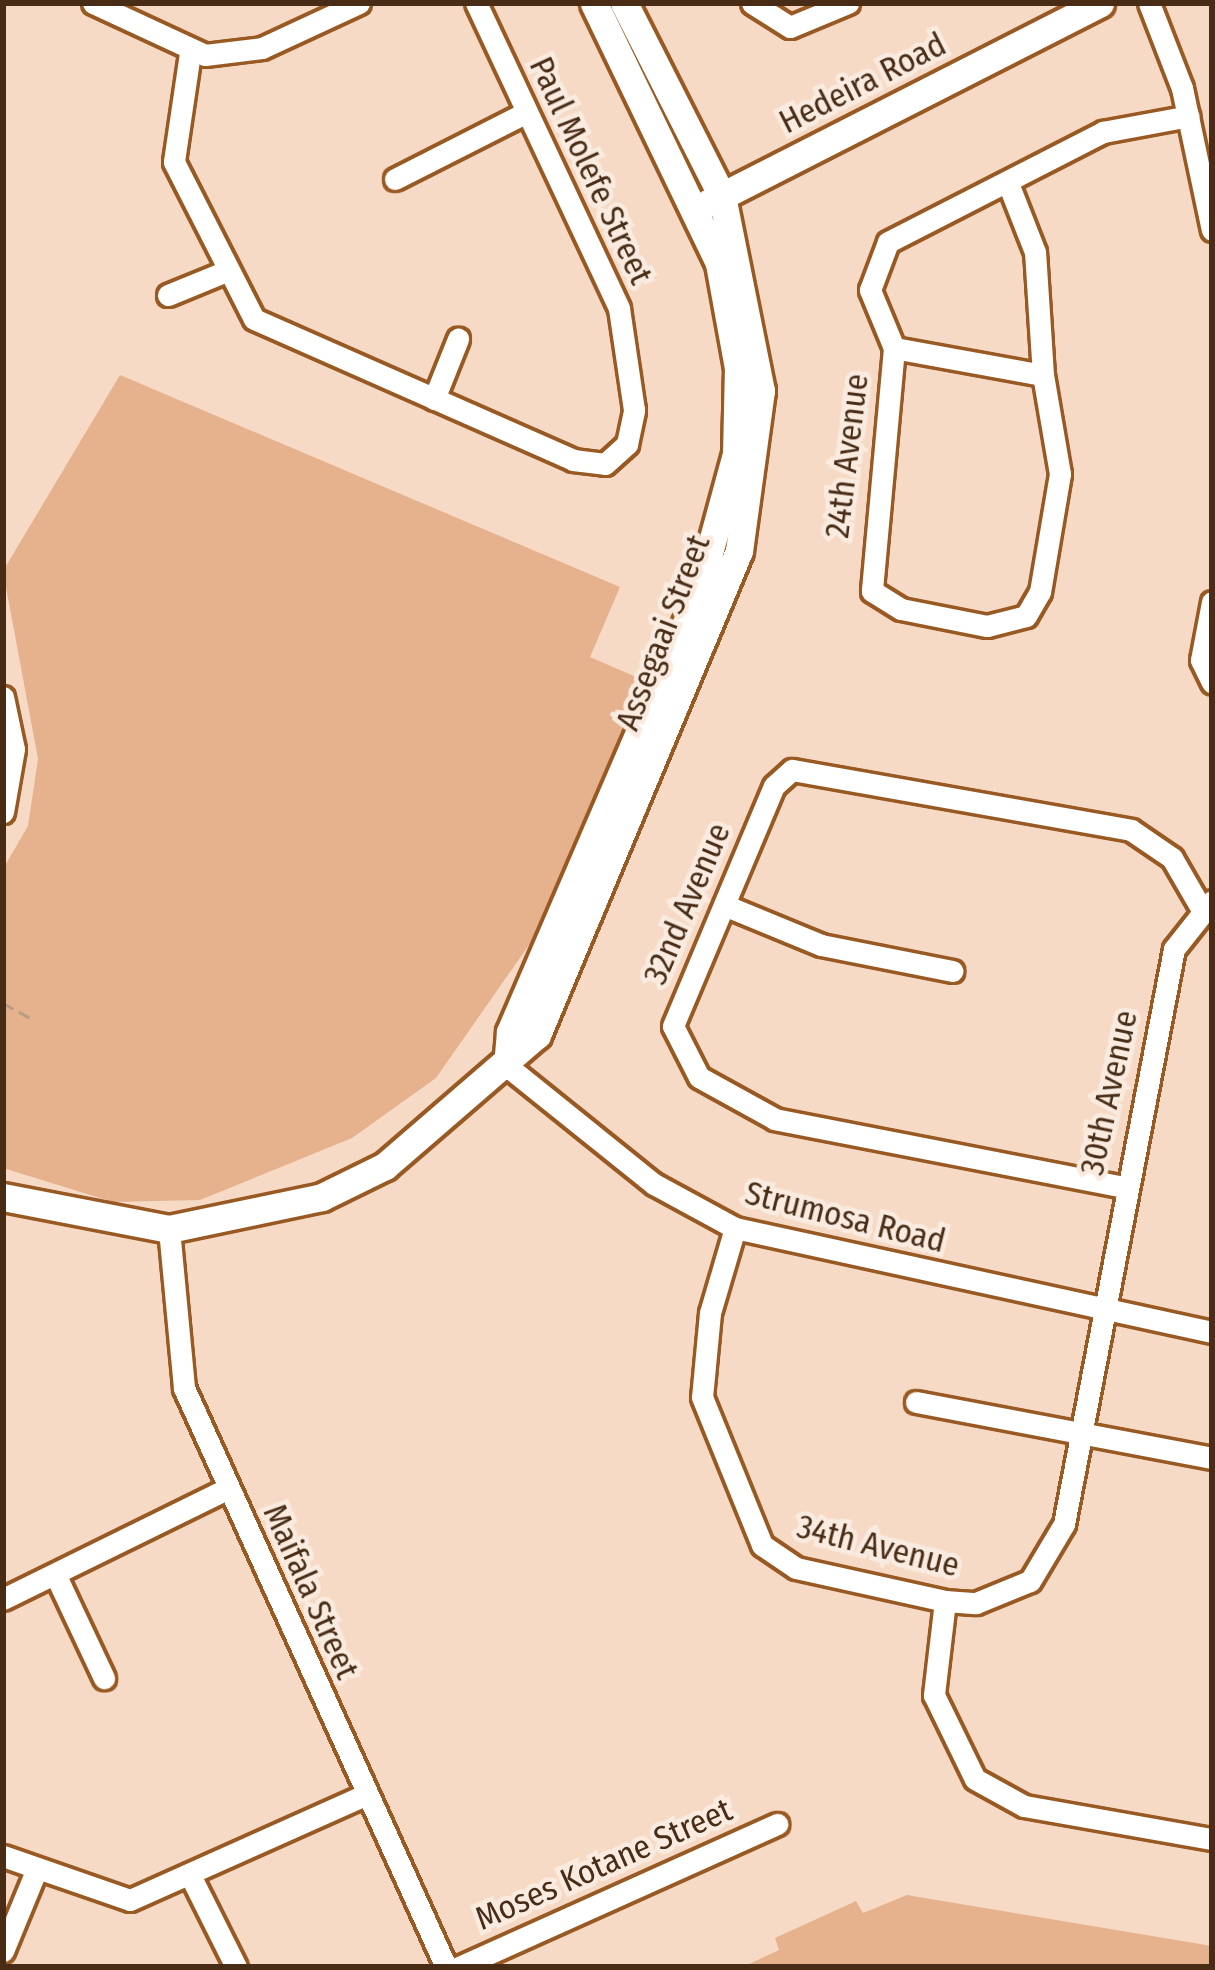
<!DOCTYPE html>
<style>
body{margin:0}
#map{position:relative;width:1215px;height:1970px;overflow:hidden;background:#f7dac5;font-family:"Fira Sans Condensed",sans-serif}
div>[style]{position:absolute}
.green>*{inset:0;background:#e5b28d}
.path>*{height:3px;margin-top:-1.5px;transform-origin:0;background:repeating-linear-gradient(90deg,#b89c86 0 12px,transparent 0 18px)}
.roads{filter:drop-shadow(3px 0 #985923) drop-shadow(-3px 0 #985923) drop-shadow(0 3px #985923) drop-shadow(0 -3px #985923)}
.minor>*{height:21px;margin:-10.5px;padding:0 10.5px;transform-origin:10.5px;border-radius:10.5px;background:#fff}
.tertiary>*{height:27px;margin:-13.5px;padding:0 13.5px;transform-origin:13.5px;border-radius:13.5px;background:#fff}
span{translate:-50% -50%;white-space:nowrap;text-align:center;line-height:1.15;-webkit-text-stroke:9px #f9ebe0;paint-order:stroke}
.street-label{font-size:33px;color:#482c16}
.frame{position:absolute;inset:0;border:6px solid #482c16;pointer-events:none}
</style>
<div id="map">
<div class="green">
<div style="clip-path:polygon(120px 375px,620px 587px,590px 657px,643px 680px,545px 922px,436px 1078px,352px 1138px,200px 1200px,113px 1202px,3px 1168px,3px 869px,28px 826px,38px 759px,3px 571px)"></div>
<div style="clip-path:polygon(907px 1895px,1212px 1946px,1212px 1967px,743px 1967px,779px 1950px,775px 1938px,856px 1901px,863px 1913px)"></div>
</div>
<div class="path">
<div style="left:3px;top:1003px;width:35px;rotate:29deg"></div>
</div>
<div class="roads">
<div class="minor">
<div style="left:93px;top:3px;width:123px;rotate:24.9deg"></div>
<div style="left:205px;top:55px;width:57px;rotate:-7deg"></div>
<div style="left:262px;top:48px;width:107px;rotate:-24.9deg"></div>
<div style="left:752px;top:3px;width:45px;rotate:32.3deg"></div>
<div style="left:790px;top:27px;width:63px;rotate:-22.5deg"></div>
<div style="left:1149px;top:3px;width:91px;rotate:68.8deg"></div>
<div style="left:1182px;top:88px;width:145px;rotate:78.1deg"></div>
<div style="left:190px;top:53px;width:110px;rotate:98.4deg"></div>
<div style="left:174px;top:162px;width:176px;rotate:63deg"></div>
<div style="left:254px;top:319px;width:349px;rotate:23.8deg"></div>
<div style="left:573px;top:460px;width:32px;rotate:7deg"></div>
<div style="left:605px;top:464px;width:30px;rotate:-42deg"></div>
<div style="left:627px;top:444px;width:35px;rotate:-78deg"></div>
<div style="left:634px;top:410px;width:103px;rotate:-98.4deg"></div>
<div style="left:619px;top:308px;width:337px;rotate:-115.1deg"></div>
<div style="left:395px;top:179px;width:146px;rotate:-26.9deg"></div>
<div style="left:168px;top:295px;width:61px;rotate:-22.3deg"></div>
<div style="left:894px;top:348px;width:244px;rotate:95.2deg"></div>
<div style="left:872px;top:591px;width:34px;rotate:32deg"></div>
<div style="left:901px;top:609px;width:88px;rotate:11.2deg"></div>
<div style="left:987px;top:626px;width:40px;rotate:-14.4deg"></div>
<div style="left:1026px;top:616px;width:28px;rotate:-60deg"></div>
<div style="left:1040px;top:592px;width:120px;rotate:-80.4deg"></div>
<div style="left:1060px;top:474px;width:100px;rotate:-99.7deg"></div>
<div style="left:894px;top:348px;width:63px;rotate:-112.5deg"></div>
<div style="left:870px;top:290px;width:51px;rotate:-69.4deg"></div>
<div style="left:888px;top:242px;width:242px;rotate:-27.1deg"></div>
<div style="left:1103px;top:132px;width:87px;rotate:-10.5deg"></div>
<div style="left:894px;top:348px;width:151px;rotate:10.3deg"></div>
<div style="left:1043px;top:375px;width:123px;rotate:-93.7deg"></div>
<div style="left:1035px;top:252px;width:74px;rotate:-111.4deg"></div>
<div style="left:434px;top:399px;width:65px;rotate:-68.2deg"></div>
<div style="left:1212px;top:602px;width:59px;rotate:100.7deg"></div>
<div style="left:1201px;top:660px;width:25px;rotate:64deg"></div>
<div style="left:3px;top:697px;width:53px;rotate:78.1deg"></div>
<div style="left:14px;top:749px;width:64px;rotate:99.9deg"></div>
<div style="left:724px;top:905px;width:105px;rotate:22.4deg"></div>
<div style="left:821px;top:945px;width:134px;rotate:11.2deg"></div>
<div style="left:507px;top:1066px;width:189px;rotate:38.8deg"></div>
<div style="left:654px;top:1184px;width:92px;rotate:28.5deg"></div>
<div style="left:735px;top:1228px;width:488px;rotate:12.3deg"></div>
<div style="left:1124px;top:1187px;width:356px;rotate:-169deg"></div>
<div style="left:775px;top:1119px;width:87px;rotate:-151.1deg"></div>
<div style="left:699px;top:1077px;width:57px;rotate:-117deg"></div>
<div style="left:673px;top:1026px;width:260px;rotate:-67.2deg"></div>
<div style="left:774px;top:786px;width:24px;rotate:-42deg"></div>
<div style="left:792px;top:770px;width:344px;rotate:10deg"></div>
<div style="left:1131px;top:830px;width:50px;rotate:34.3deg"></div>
<div style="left:1172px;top:858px;width:58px;rotate:59.9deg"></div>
<div style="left:735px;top:1228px;width:89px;rotate:106.4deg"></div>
<div style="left:710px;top:1313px;width:84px;rotate:95.4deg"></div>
<div style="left:702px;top:1397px;width:160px;rotate:67.9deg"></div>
<div style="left:762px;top:1545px;width:41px;rotate:34.1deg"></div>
<div style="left:796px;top:1568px;width:153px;rotate:12.5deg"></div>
<div style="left:945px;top:1601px;width:31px;rotate:4deg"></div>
<div style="left:976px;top:1603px;width:58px;rotate:-22.2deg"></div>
<div style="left:1030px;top:1581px;width:66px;rotate:-59.2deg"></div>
<div style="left:1064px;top:1524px;width:585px;rotate:-79.17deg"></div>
<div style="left:1174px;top:949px;width:61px;rotate:-51.6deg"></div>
<div style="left:169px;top:1229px;width:160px;rotate:84.6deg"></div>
<div style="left:184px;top:1388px;width:636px;rotate:65.65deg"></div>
<div style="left:916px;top:1402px;width:301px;rotate:10.7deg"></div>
<div style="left:56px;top:1576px;width:113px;rotate:64.8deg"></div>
<div style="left:3px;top:1599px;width:250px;rotate:-26.2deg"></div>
<div style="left:945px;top:1601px;width:95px;rotate:96.7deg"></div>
<div style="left:934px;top:1695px;width:93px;rotate:64deg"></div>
<div style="left:975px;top:1779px;width:56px;rotate:28.9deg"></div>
<div style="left:1024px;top:1806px;width:191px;rotate:10deg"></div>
<div style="left:3px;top:1856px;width:134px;rotate:19.1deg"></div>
<div style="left:130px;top:1900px;width:257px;rotate:-24.1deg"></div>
<div style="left:193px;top:1881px;width:96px;rotate:63.4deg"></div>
<div style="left:3px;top:1951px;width:87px;rotate:-67.6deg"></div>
<div style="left:459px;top:1967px;width:349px;rotate:-24.2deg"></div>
</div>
<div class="tertiary">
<div style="left:708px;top:203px;width:440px;rotate:-27deg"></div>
<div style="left:507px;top:1066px;width:34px;rotate:-85deg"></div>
<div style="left:510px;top:1032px;width:469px;rotate:-66.7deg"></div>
<div style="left:696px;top:601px;width:152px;rotate:-74.8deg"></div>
<div style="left:736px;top:454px;width:86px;rotate:-88.7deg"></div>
<div style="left:738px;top:368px;width:107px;rotate:-100.3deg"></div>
<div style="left:719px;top:263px;width:288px;rotate:-115.7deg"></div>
<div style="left:3px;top:1197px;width:169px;rotate:10.9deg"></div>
<div style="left:169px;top:1229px;width:156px;rotate:-11.8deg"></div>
<div style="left:322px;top:1197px;width:70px;rotate:-26.2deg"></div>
<div style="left:385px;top:1166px;width:201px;rotate:-40.8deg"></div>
<div style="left:537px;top:1035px;width:524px;rotate:-67.35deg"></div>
<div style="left:739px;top:551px;width:162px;rotate:-82.2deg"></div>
<div style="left:761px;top:391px;width:199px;rotate:-101.3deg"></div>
<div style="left:722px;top:196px;width:216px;rotate:-116.9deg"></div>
</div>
</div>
<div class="street-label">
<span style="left:863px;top:84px;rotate:-27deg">Hedeira Road</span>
<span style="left:590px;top:171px;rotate:65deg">Paul Molefe Street</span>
<span style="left:848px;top:456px;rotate:-83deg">24th Avenue</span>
<span style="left:664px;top:633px;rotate:-69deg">Assegaai Street</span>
<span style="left:688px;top:904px;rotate:-67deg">32nd Avenue</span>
<span style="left:1110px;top:1093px;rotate:-78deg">30th Avenue</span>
<span style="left:845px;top:1218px;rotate:14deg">Strumosa Road</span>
<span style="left:878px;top:1547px;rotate:14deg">34th Avenue</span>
<span style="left:310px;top:1592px;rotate:66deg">Maifala Street</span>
<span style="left:604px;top:1865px;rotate:-24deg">Moses Kotane Street</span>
</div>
<div class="frame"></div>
</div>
